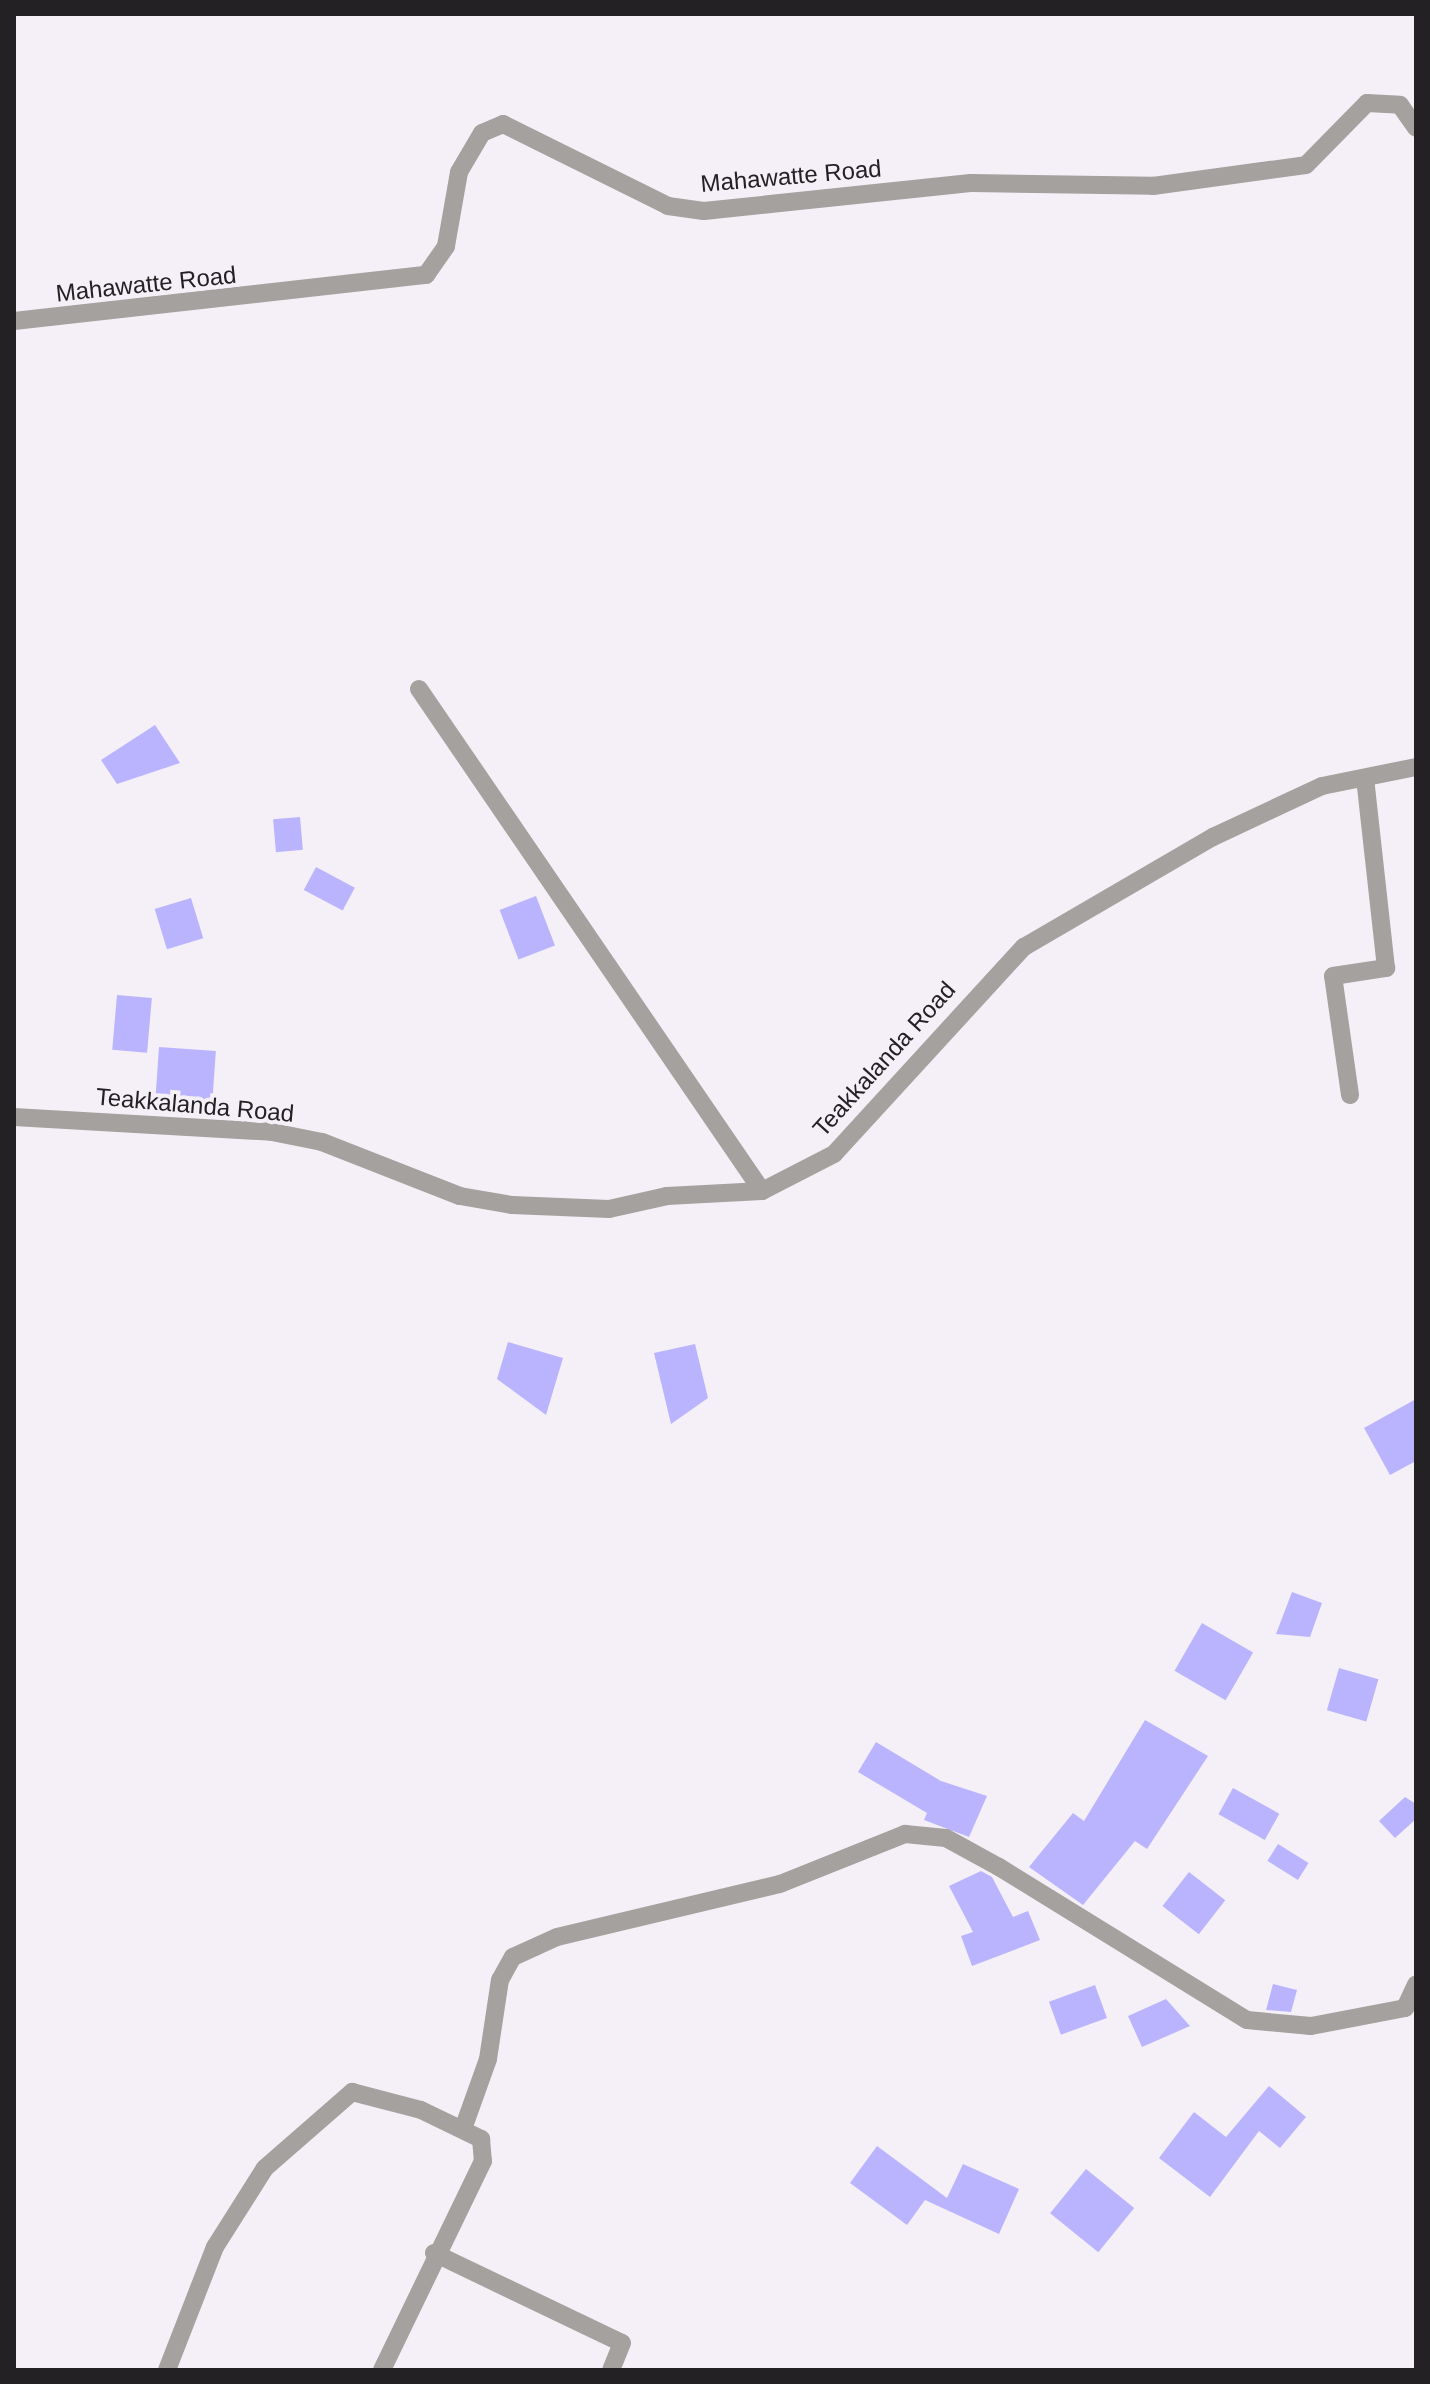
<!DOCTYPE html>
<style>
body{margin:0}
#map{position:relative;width:1430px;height:2384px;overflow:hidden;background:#f5f0f7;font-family:Helvetica,sans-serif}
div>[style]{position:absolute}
.building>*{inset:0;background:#b9b4fd;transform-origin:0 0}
.street>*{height:18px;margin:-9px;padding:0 9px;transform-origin:9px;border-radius:9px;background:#a4a19f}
span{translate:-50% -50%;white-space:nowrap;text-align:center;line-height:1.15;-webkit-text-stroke:8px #f5f0f7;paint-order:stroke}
.street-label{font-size:24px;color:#232124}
.frame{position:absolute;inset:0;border:16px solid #232124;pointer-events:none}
</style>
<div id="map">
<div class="building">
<div style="clip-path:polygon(155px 725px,180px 763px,117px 784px,101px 760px)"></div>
<div style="left:300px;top:817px;width:33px;height:27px;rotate:85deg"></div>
<div style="left:316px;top:867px;width:44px;height:26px;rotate:28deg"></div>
<div style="left:536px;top:896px;width:53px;height:39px;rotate:69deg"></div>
<div style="left:191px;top:898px;width:42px;height:38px;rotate:73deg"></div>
<div style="left:117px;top:995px;width:35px;height:55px;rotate:5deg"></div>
<div style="left:159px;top:1047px;width:57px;height:60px;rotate:4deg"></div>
<div style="clip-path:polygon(508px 1342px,563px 1358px,546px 1415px,497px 1379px)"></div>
<div style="clip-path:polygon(695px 1344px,708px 1398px,671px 1424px,654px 1353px)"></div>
<div style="clip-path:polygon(1416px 1399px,1416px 1461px,1390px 1475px,1364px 1428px)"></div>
<div style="clip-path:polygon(1292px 1592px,1322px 1603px,1310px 1637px,1276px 1634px)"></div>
<div style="left:1202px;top:1623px;width:59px;height:55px;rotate:30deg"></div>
<div style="left:1339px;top:1668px;width:41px;height:44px;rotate:16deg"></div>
<div style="clip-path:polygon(1145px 1720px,1208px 1756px,1147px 1849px,1135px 1841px,1083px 1905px,1029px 1867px,1073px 1813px,1084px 1821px)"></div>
<div style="clip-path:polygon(876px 1742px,941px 1781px,987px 1796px,969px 1837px,924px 1820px,927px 1813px,858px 1772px)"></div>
<div style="left:1233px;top:1788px;width:53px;height:30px;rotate:29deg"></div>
<div style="clip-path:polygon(1405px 1797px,1416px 1804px,1416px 1819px,1395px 1838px,1379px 1821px)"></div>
<div style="left:1278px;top:1844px;width:36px;height:20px;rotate:32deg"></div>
<div style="clip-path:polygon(981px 1871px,992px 1877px,1013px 1917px,1028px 1911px,1040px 1940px,972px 1966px,961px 1936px,973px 1932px,949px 1886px)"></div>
<div style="left:1189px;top:1872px;width:46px;height:43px;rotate:38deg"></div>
<div style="clip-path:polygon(1273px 1984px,1297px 1990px,1291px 2012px,1266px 2010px)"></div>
<div style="left:1095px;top:1985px;width:35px;height:49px;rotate:70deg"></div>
<div style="clip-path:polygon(1166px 1999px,1190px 2026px,1142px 2047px,1128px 2016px)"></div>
<div style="clip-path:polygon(1269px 2086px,1306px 2117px,1280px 2148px,1259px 2131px,1210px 2197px,1159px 2158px,1194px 2112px,1226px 2137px)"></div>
<div style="clip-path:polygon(877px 2146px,947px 2198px,963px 2164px,1019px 2189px,999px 2234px,925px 2200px,907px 2225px,850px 2183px)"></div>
<div style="left:1086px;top:2169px;width:62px;height:57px;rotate:39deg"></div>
</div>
<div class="street">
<div style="left:14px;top:321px;width:415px;rotate:-6.4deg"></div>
<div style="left:426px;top:275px;width:35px;rotate:-55deg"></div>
<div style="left:446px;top:246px;width:75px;rotate:-80deg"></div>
<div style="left:459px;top:172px;width:45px;rotate:-59.5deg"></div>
<div style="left:482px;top:133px;width:23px;rotate:-23deg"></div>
<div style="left:503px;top:124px;width:184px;rotate:26.4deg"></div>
<div style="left:668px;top:206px;width:36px;rotate:8deg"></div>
<div style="left:704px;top:211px;width:268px;rotate:-6deg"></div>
<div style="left:971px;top:183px;width:182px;rotate:0.9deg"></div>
<div style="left:1153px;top:186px;width:154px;rotate:-7.8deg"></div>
<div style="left:1306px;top:165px;width:87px;rotate:-45.5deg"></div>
<div style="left:1367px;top:103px;width:33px;rotate:3deg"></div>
<div style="left:1400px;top:105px;width:28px;rotate:55deg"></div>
<div style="left:419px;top:689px;width:608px;rotate:55.66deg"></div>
<div style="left:1350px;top:1095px;width:120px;rotate:-98.1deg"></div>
<div style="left:1333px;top:976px;width:54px;rotate:-8.6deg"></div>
<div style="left:1386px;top:968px;width:190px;rotate:-96.3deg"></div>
<div style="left:14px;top:1117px;width:258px;rotate:3.3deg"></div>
<div style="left:272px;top:1132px;width:51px;rotate:11.3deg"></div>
<div style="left:322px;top:1142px;width:148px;rotate:21.4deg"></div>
<div style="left:460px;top:1196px;width:53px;rotate:9.8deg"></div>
<div style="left:512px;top:1205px;width:97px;rotate:2.4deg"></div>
<div style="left:609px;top:1209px;width:59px;rotate:-12.6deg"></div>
<div style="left:667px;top:1196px;width:95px;rotate:-3deg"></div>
<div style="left:762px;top:1191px;width:81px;rotate:-27.2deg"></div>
<div style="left:834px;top:1154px;width:281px;rotate:-47.5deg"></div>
<div style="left:1024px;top:947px;width:219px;rotate:-30.2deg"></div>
<div style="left:1213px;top:837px;width:120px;rotate:-25.1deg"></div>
<div style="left:1322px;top:786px;width:96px;rotate:-11.4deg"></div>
<div style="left:463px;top:2129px;width:74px;rotate:-70.3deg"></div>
<div style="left:488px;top:2059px;width:80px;rotate:-81.4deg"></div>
<div style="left:500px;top:1980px;width:26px;rotate:-61deg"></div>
<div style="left:513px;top:1957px;width:48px;rotate:-24.4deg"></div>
<div style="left:557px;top:1937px;width:229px;rotate:-13.4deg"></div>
<div style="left:780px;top:1884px;width:135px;rotate:-21.8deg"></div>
<div style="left:905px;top:1834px;width:41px;rotate:5.6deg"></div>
<div style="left:946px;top:1838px;width:60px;rotate:28.7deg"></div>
<div style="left:999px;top:1867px;width:291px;rotate:31.7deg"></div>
<div style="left:1247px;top:2020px;width:64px;rotate:5.4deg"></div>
<div style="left:1311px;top:2026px;width:96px;rotate:-10.8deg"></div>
<div style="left:1405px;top:2008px;width:26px;rotate:-65deg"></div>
<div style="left:434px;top:2253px;width:208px;rotate:25.6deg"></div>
<div style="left:622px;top:2343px;width:29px;rotate:112deg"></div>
<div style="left:167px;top:2370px;width:132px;rotate:-68.7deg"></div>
<div style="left:215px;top:2247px;width:93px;rotate:-57.7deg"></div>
<div style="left:265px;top:2168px;width:116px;rotate:-41.1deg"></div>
<div style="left:352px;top:2092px;width:71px;rotate:14.6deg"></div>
<div style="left:421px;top:2110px;width:67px;rotate:25.8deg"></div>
<div style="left:481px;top:2139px;width:22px;rotate:85deg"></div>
<div style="left:483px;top:2161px;width:232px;rotate:115.8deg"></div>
</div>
<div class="street-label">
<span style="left:791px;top:176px;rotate:-5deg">Mahawatte Road</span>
<span style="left:146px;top:284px;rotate:-6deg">Mahawatte Road</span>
<span style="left:884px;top:1059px;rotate:-48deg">Teakkalanda Road</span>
<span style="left:195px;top:1105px;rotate:5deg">Teakkalanda Road</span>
</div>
<div class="frame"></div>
</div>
